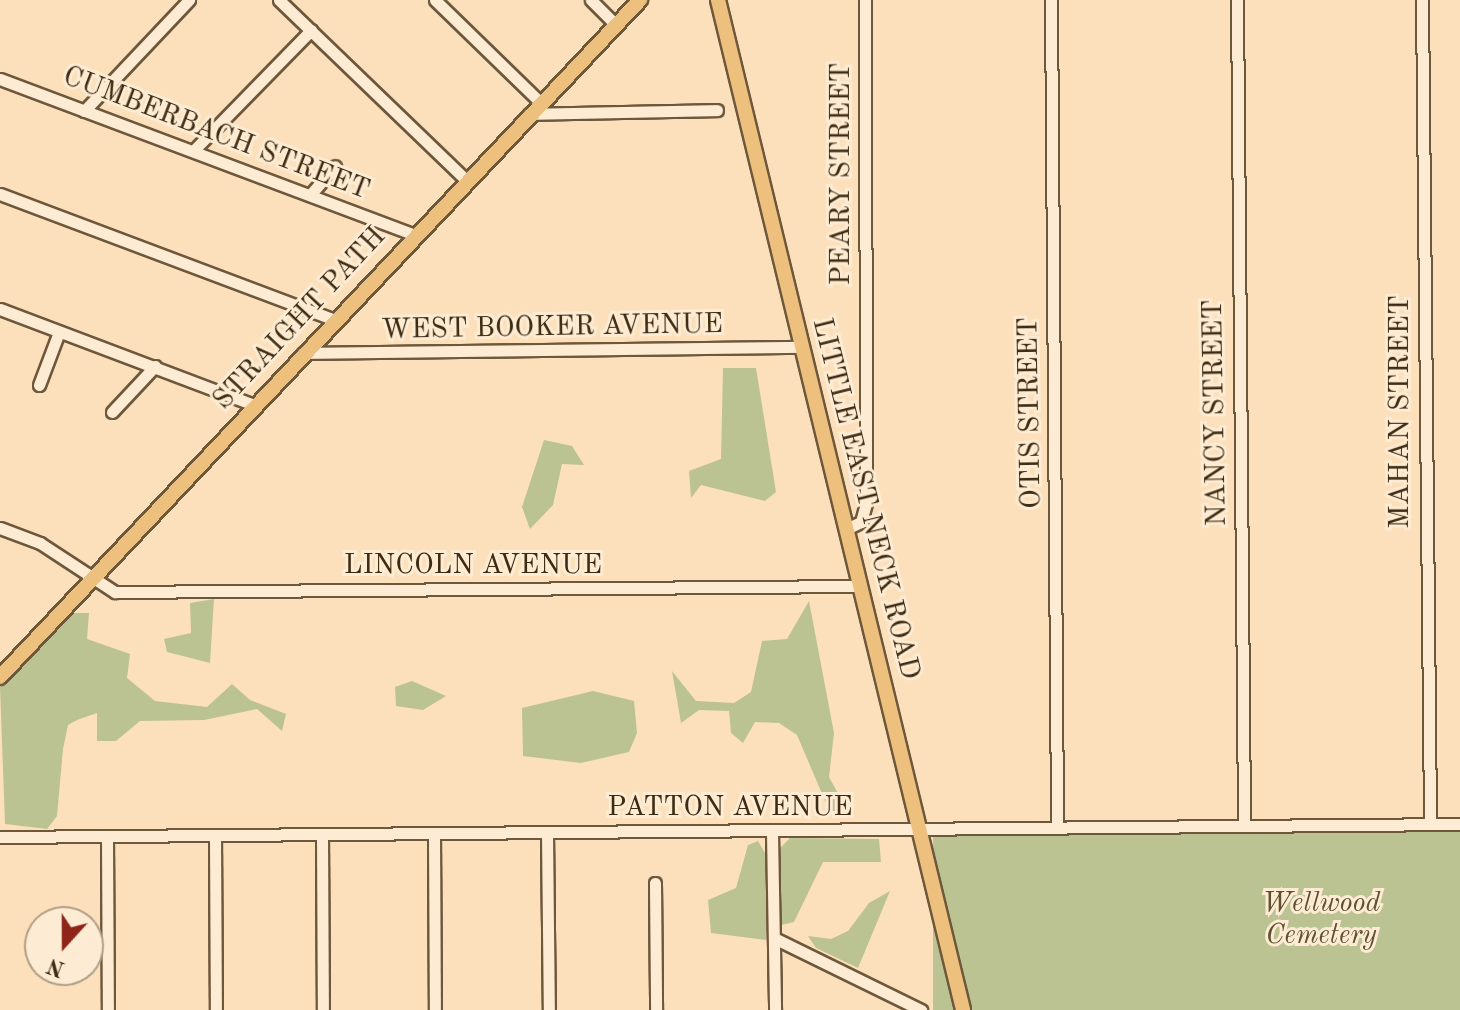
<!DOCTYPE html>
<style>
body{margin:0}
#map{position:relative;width:1460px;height:1010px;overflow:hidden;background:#fce0bb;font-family:"Old Standard TT",serif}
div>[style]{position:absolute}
.green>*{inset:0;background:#bbc393;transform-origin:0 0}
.roads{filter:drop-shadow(2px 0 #6e583c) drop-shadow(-2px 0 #6e583c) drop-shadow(0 2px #6e583c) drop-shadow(0 -2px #6e583c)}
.minor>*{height:11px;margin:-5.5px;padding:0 5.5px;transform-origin:5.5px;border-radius:5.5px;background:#fdebd3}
.major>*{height:14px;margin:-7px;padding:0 7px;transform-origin:7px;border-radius:7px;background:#eec07e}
span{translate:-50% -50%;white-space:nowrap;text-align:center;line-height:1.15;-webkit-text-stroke:6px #fdebd3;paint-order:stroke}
.street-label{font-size:28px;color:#3e2b12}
.park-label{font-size:28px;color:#5d5132;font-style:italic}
.north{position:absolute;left:24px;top:906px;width:80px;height:80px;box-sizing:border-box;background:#fdebd3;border:2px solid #b19e86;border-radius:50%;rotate:201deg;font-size:22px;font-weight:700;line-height:32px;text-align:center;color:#3e2b12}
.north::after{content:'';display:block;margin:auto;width:28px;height:36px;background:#8f2418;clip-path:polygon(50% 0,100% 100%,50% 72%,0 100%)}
</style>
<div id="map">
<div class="green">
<div style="clip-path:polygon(723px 368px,756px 368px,776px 492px,765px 501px,701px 485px,691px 498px,689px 471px,721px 459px)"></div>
<div style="clip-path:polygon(544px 440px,572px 446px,584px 465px,562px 464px,553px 505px,530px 529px,522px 507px)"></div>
<div style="clip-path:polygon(214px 599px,210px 663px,167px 652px,164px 639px,191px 633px,190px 603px)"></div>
<div style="clip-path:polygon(809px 601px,834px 733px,829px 777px,851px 817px,829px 810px,797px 735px,779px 723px,755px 722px,743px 743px,731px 733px,729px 711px,699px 710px,681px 723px,672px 671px,696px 701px,734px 703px,751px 692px,762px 641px,787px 639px)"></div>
<div style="clip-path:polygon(67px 613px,89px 613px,87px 639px,130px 654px,127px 678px,155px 701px,207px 707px,232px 684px,250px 700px,286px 714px,282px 731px,257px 709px,204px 720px,140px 721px,116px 741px,97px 741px,97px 713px,77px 720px,68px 725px,63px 749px,57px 816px,47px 829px,5px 824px,0 687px)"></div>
<div style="clip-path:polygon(412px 681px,446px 696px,423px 710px,396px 706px,395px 687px)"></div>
<div style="clip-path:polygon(593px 691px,634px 701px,637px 733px,629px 752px,581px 763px,523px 756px,522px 708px)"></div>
<div style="left:1460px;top:828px;width:182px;height:527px;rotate:90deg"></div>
<div style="clip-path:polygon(790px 838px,879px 839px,881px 862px,823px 862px,794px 922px,777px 926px,779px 849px)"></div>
<div style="clip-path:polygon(758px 841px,768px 858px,766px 940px,711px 933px,708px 900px,736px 888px,748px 845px)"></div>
<div style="clip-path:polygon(890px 891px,858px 968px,816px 948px,808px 936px,831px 939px,848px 931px,869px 903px)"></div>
</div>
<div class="roads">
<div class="minor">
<div style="left:279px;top:0;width:261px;rotate:43.9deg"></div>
<div style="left:435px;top:0;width:148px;rotate:44.2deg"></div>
<div style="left:591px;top:0;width:35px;rotate:45deg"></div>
<div style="left:1051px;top:0;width:826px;rotate:89.58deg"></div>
<div style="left:1237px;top:0;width:826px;rotate:89.51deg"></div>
<div style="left:1422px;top:0;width:824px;rotate:89.44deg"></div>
<div style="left:0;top:79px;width:443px;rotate:20.6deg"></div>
<div style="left:84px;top:111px;width:153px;rotate:-46.6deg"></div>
<div style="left:529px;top:114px;width:188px;rotate:-1.2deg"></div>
<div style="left:193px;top:151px;width:169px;rotate:-45.7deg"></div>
<div style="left:0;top:194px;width:359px;rotate:20.6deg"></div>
<div style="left:310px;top:195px;width:38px;rotate:-49deg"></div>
<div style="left:0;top:309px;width:272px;rotate:20.7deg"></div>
<div style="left:303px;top:353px;width:498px;rotate:-0.7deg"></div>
<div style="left:39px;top:385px;width:57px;rotate:-69.3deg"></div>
<div style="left:112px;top:412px;width:63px;rotate:-46.9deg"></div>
<div style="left:0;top:528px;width:43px;rotate:20.6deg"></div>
<div style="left:40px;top:543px;width:90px;rotate:33.2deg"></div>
<div style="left:115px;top:592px;width:744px;rotate:-0.46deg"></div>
<div style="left:846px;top:529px;width:17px;rotate:-25deg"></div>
<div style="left:861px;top:522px;width:20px;rotate:-75deg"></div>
<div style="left:866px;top:503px;width:503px;rotate:-90.11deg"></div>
<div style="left:547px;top:833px;width:177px;rotate:89.4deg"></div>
<div style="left:772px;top:833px;width:177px;rotate:89deg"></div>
<div style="left:434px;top:834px;width:176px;rotate:89.7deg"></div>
<div style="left:215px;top:835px;width:175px;rotate:89.7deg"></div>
<div style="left:322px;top:835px;width:175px;rotate:89.7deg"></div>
<div style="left:0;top:837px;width:1460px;rotate:-0.51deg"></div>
<div style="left:107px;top:837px;width:173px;rotate:89.7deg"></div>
<div style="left:655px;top:883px;width:127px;rotate:89.5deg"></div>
<div style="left:774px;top:938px;width:164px;rotate:26.1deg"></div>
</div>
<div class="major">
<div style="left:718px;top:0;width:1039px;rotate:76.36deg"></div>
<div style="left:0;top:677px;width:932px;rotate:-46.61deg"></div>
</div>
</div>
<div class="street-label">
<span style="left:216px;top:134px;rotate:21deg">CUMBERBACH STREET</span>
<span style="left:842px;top:174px;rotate:-90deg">PEARY STREET</span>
<span style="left:300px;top:319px;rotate:-47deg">STRAIGHT PATH</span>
<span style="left:552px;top:328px;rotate:-1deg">WEST BOOKER AVENUE</span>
<span style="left:1401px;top:412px;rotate:-90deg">MAHAN STREET</span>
<span style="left:1031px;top:413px;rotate:-91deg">OTIS STREET</span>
<span style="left:1216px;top:413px;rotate:-91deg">NANCY STREET</span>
<span style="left:865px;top:499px;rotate:76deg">LITTLE EAST NECK ROAD</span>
<span style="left:473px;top:566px">LINCOLN AVENUE</span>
<span style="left:730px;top:808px">PATTON AVENUE</span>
</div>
<div class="park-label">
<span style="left:1321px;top:920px">Wellwood<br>Cemetery</span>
</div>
<div class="north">N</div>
</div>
